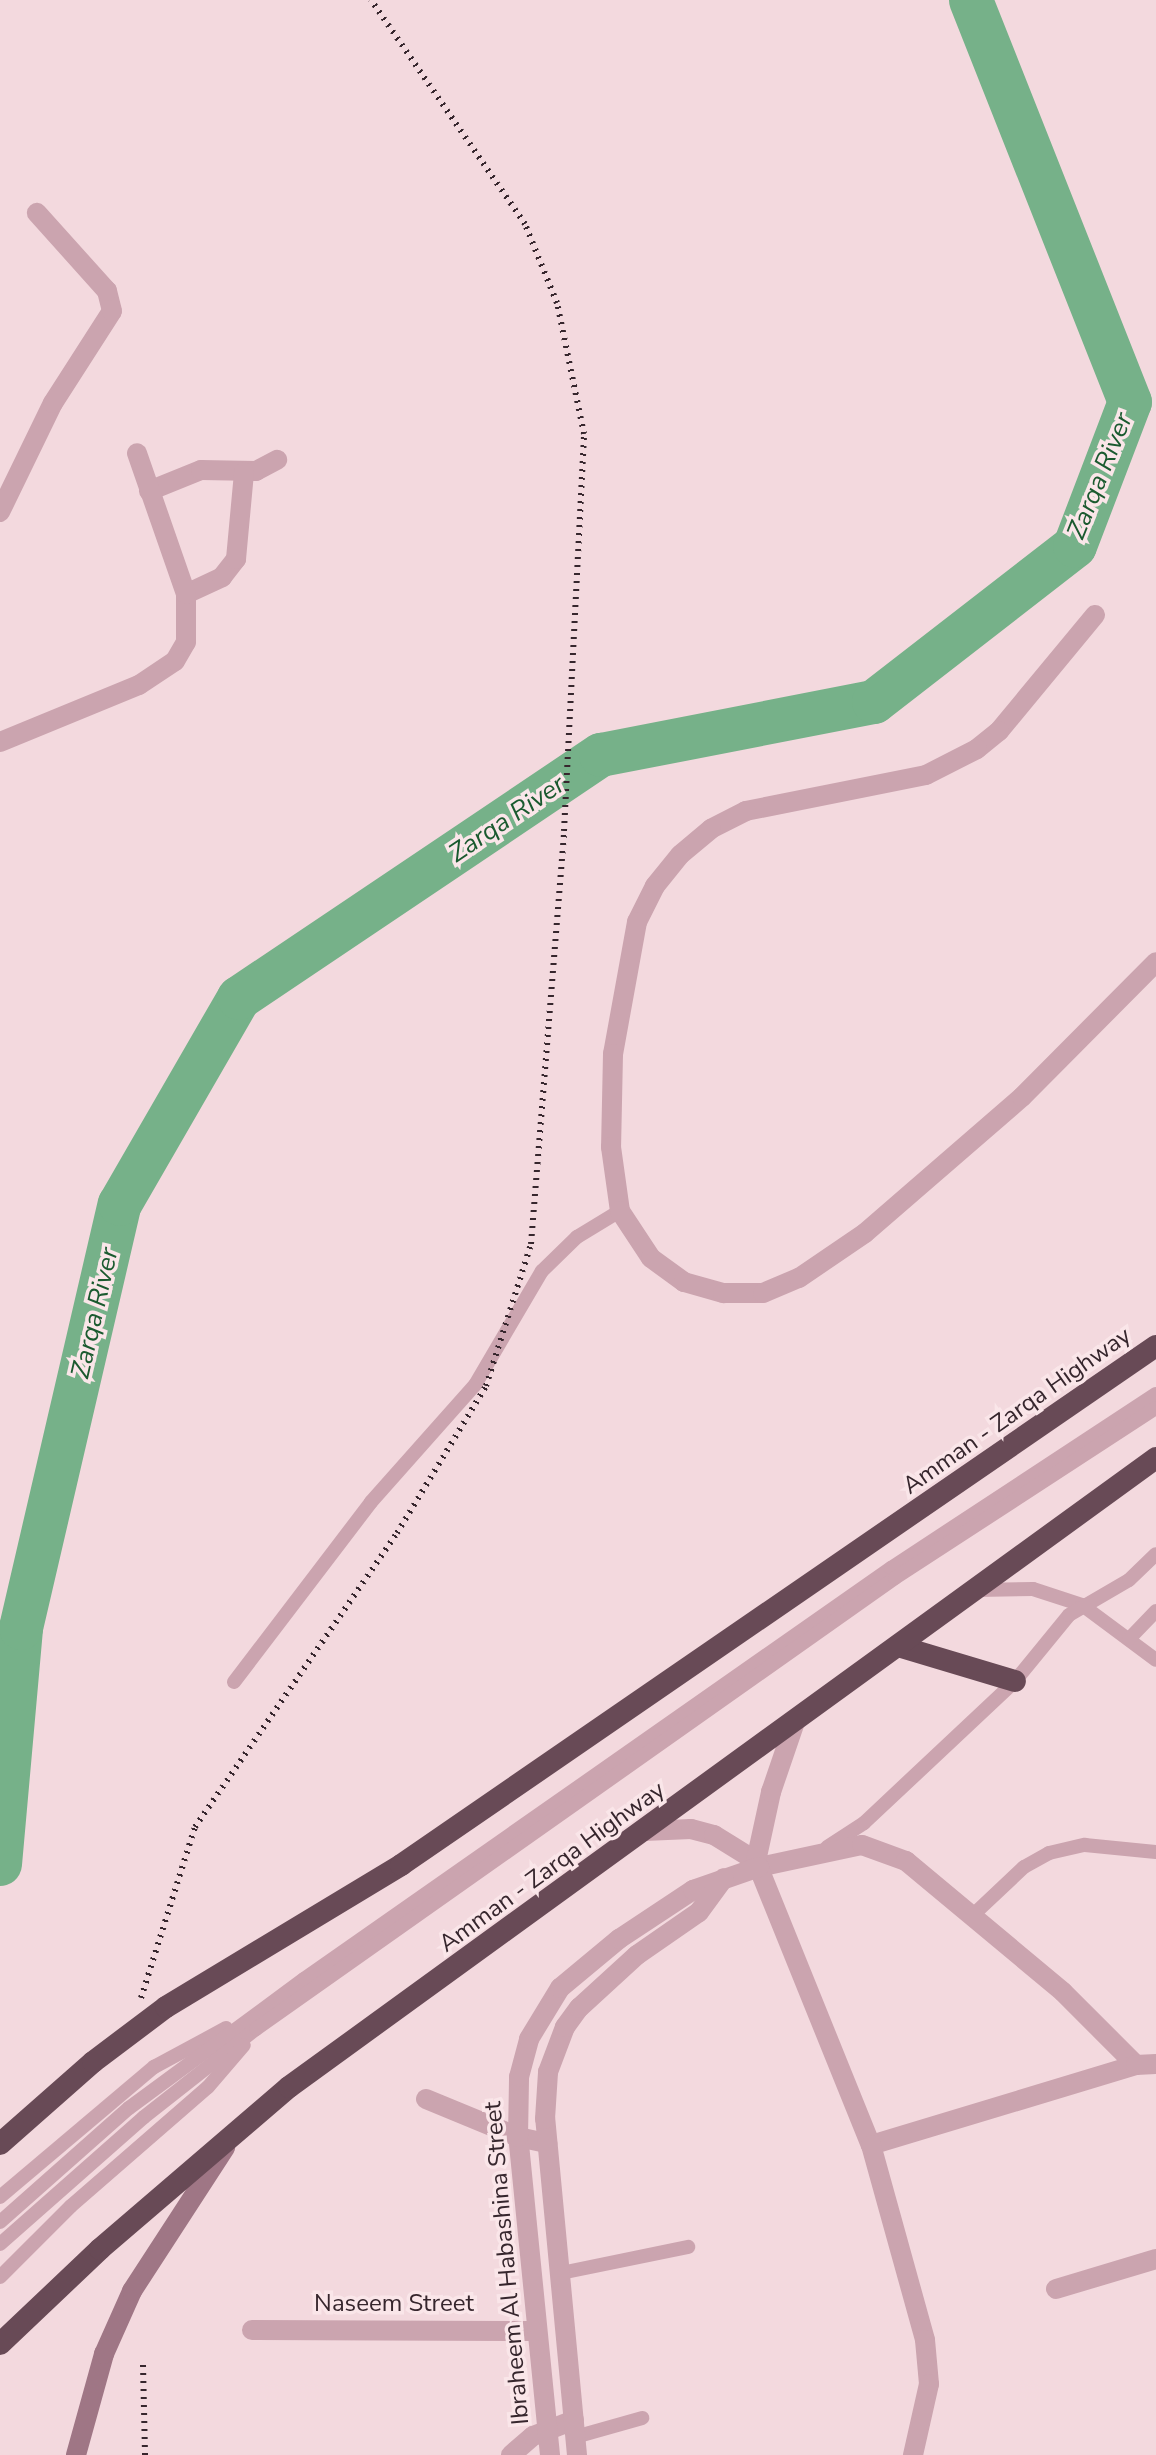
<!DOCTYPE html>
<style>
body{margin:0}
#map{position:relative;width:1156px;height:2455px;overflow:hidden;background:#f3d9de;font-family:"Nunito Sans",sans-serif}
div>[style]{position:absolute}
.river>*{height:44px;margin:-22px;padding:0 22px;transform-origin:22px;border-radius:22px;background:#76b189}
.service>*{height:14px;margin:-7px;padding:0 7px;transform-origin:7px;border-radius:7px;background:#cba4af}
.minor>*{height:20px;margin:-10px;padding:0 10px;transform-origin:10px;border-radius:10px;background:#cba4af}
.tertiary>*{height:20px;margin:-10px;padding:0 10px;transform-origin:10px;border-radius:10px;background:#cba4af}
.secondary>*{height:20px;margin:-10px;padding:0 10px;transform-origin:10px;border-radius:10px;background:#9f7685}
.trunk>*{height:22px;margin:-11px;padding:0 11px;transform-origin:11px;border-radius:11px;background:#684a56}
.rail>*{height:6px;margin-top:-3px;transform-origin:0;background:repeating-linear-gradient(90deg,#36262d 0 2px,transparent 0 8px)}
span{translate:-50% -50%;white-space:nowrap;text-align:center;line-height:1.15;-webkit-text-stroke:7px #fae6e9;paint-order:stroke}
.street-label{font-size:24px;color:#36262d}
.water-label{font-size:26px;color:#1a5a2f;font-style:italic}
</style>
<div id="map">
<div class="river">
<div style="left:0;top:1864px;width:237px;rotate:-84.9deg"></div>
<div style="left:21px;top:1628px;width:435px;rotate:-76.9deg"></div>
<div style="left:120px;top:1204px;width:238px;rotate:-60deg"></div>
<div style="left:239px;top:998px;width:436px;rotate:-33.9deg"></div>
<div style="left:601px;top:755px;width:278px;rotate:-11deg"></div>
<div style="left:874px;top:702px;width:254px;rotate:-37.8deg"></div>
<div style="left:1075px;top:546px;width:154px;rotate:-69.1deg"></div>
<div style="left:1130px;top:402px;width:432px;rotate:-111.6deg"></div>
</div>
<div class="service">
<div style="left:977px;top:1590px;width:56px;rotate:-1deg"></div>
<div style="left:1033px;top:1589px;width:52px;rotate:18.1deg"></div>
<div style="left:1082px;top:1605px;width:92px;rotate:36.6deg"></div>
<div style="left:1129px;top:1639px;width:39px;rotate:-46deg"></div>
<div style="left:234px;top:1682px;width:226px;rotate:-52.7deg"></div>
<div style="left:371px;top:1502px;width:157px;rotate:-48.4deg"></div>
<div style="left:475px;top:1385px;width:132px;rotate:-59.6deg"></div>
<div style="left:542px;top:1271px;width:49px;rotate:-44.2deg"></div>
<div style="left:577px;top:1237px;width:50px;rotate:-31.2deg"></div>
<div style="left:827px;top:1847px;width:44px;rotate:-33deg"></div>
<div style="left:864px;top:1823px;width:207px;rotate:-43.2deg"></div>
<div style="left:1015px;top:1681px;width:85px;rotate:-50.7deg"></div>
<div style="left:1069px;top:1615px;width:69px;rotate:-30.3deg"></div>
<div style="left:1129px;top:1580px;width:37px;rotate:-44deg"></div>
<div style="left:973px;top:1915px;width:70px;rotate:-43.3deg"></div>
<div style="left:1024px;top:1867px;width:29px;rotate:-29deg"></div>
<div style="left:1049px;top:1853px;width:37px;rotate:-13deg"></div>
<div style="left:1085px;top:1845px;width:71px;rotate:5.6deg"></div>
<div style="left:0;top:2197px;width:202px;rotate:-40.2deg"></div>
<div style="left:154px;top:2067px;width:82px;rotate:-28.4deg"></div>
<div style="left:0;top:2222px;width:172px;rotate:-41.5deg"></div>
<div style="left:129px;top:2108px;width:217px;rotate:-36.4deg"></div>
<div style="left:304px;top:1979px;width:717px;rotate:-35deg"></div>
<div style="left:891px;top:1568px;width:317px;rotate:-33.3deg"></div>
<div style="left:0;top:2244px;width:192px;rotate:-41.4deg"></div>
<div style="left:144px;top:2117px;width:142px;rotate:-38.2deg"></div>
<div style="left:256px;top:2029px;width:782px;rotate:-35.21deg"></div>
<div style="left:895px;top:1578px;width:311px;rotate:-33.1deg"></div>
<div style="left:561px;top:2273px;width:130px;rotate:-11.6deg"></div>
<div style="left:0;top:2277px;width:100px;rotate:-45deg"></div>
<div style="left:71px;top:2206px;width:181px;rotate:-41deg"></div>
<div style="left:208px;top:2087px;width:55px;rotate:-49.4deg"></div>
<div style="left:575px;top:2437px;width:70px;rotate:-15.8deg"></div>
</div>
<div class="minor">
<div style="left:149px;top:491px;width:56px;rotate:-22deg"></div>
<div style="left:201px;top:470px;width:55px;rotate:1deg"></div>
<div style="left:256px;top:471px;width:24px;rotate:-28deg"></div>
<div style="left:0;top:512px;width:121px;rotate:-64.1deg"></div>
<div style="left:53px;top:403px;width:109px;rotate:-57.3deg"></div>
<div style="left:112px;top:311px;width:21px;rotate:-104deg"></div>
<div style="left:107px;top:291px;width:105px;rotate:-131.9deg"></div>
<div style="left:186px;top:594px;width:40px;rotate:-25deg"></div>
<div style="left:222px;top:577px;width:23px;rotate:-52deg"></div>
<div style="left:236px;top:559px;width:87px;rotate:-84.7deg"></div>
<div style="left:1095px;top:615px;width:151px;rotate:129.6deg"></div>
<div style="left:999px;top:731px;width:28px;rotate:141deg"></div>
<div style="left:977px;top:749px;width:57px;rotate:153deg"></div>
<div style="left:926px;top:775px;width:184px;rotate:168.7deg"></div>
<div style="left:746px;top:811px;width:39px;rotate:153deg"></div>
<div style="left:711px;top:829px;width:40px;rotate:140deg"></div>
<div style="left:680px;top:855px;width:40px;rotate:129deg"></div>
<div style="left:655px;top:886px;width:40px;rotate:116.6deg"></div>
<div style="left:637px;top:922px;width:134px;rotate:100.3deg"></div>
<div style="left:613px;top:1054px;width:93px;rotate:91.2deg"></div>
<div style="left:611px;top:1147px;width:65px;rotate:82deg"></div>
<div style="left:620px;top:1211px;width:56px;rotate:56.6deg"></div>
<div style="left:651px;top:1258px;width:41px;rotate:36deg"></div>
<div style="left:684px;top:1282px;width:41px;rotate:15.8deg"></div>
<div style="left:723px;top:1293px;width:40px"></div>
<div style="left:763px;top:1293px;width:39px;rotate:-23deg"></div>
<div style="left:799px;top:1278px;width:80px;rotate:-34.3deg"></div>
<div style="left:865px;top:1233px;width:208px;rotate:-40.9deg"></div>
<div style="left:1022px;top:1097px;width:190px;rotate:-45.2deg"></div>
<div style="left:0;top:742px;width:150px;rotate:-22.3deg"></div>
<div style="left:139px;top:685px;width:43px;rotate:-33.7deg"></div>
<div style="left:175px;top:661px;width:22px;rotate:-60deg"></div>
<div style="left:186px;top:642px;width:48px;rotate:-90deg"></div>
<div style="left:186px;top:594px;width:149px;rotate:-109.2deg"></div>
<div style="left:759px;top:1867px;width:105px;rotate:-12.1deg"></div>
<div style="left:862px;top:1845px;width:47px;rotate:20deg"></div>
<div style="left:906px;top:1861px;width:204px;rotate:39.8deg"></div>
<div style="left:1063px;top:1992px;width:103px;rotate:45deg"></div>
<div style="left:426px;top:2099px;width:100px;rotate:22.4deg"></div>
<div style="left:518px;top:2137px;width:30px;rotate:12deg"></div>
<div style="left:871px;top:2145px;width:277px;rotate:-16.8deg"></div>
<div style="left:1136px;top:2065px;width:20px;rotate:-3deg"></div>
<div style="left:1056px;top:2289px;width:104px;rotate:-16.7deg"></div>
<div style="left:252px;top:2330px;width:284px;rotate:0.2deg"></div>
<div style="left:511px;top:2455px;width:29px;rotate:-41deg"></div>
<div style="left:533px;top:2436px;width:44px;rotate:-21.3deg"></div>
</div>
<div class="tertiary">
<div style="left:644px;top:1831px;width:47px;rotate:-2.4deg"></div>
<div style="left:691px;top:1829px;width:24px;rotate:15deg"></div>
<div style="left:714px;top:1835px;width:49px;rotate:31.8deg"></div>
<div style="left:756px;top:1861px;width:306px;rotate:68deg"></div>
<div style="left:871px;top:2145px;width:202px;rotate:74.5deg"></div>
<div style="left:925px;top:2340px;width:44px;rotate:84.8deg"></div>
<div style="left:929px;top:2384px;width:73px;rotate:102.7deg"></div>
<div style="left:756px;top:1861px;width:71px;rotate:-77.7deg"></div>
<div style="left:771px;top:1792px;width:71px;rotate:-71.1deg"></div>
<div style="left:550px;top:2455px;width:320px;rotate:-95.7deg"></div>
<div style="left:518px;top:2137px;width:60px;rotate:-89deg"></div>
<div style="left:519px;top:2077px;width:39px;rotate:-75deg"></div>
<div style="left:529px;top:2039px;width:60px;rotate:-58.7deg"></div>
<div style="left:560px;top:1988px;width:77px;rotate:-39.7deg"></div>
<div style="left:619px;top:1939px;width:89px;rotate:-33.5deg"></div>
<div style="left:693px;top:1890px;width:70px;rotate:-19.2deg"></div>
<div style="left:577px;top:2455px;width:338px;rotate:-95.4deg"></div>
<div style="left:545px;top:2119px;width:47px;rotate:-86.3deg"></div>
<div style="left:548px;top:2072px;width:48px;rotate:-69.3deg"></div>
<div style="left:565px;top:2027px;width:24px;rotate:-54deg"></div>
<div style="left:579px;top:2008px;width:79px;rotate:-42.4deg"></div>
<div style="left:637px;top:1955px;width:75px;rotate:-34.7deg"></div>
<div style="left:699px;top:1912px;width:42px;rotate:-53.7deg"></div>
</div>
<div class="secondary">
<div style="left:76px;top:2455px;width:105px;rotate:-74.5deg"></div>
<div style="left:104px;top:2354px;width:69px;rotate:-66deg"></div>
<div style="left:132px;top:2291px;width:171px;rotate:-57deg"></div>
</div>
<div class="trunk">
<div style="left:898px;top:1646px;width:122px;rotate:16.7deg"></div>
<div style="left:0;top:2144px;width:124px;rotate:-41.4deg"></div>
<div style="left:93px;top:2062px;width:91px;rotate:-37deg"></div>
<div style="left:166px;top:2007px;width:275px;rotate:-31.1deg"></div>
<div style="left:401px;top:1865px;width:916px;rotate:-34.51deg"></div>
<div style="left:0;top:2344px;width:138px;rotate:-43.5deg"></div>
<div style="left:100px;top:2249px;width:249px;rotate:-40.6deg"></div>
<div style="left:289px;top:2087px;width:1071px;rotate:-35.96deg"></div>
</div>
<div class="rail">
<div style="left:141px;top:1998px;width:179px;rotate:-72.5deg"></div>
<div style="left:195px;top:1827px;width:357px;rotate:-55.5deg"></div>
<div style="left:397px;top:1533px;width:172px;rotate:-58.8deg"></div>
<div style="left:486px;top:1386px;width:149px;rotate:-72.4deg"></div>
<div style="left:531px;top:1244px;width:414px;rotate:-85.4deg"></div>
<div style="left:564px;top:831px;width:398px;rotate:-87.1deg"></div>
<div style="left:584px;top:434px;width:134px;rotate:-101.6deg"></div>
<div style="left:557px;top:303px;width:85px;rotate:-112.1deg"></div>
<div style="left:525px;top:224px;width:272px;rotate:-124.5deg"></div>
<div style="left:143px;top:2365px;width:90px;rotate:88.7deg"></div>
</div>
<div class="street-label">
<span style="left:1017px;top:1411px;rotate:-35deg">Amman - Zarqa Highway</span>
<span style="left:552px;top:1867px;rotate:-36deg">Amman - Zarqa Highway</span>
<span style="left:507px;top:2263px;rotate:-95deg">Ibraheem Al Habashina Street</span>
<span style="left:394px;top:2304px">Naseem Street</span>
</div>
<div class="water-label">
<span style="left:1100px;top:476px;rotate:-68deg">Zarqa River</span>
<span style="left:507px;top:819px;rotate:-34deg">Zarqa River</span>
<span style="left:95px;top:1313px;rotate:-77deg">Zarqa River</span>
</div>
</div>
